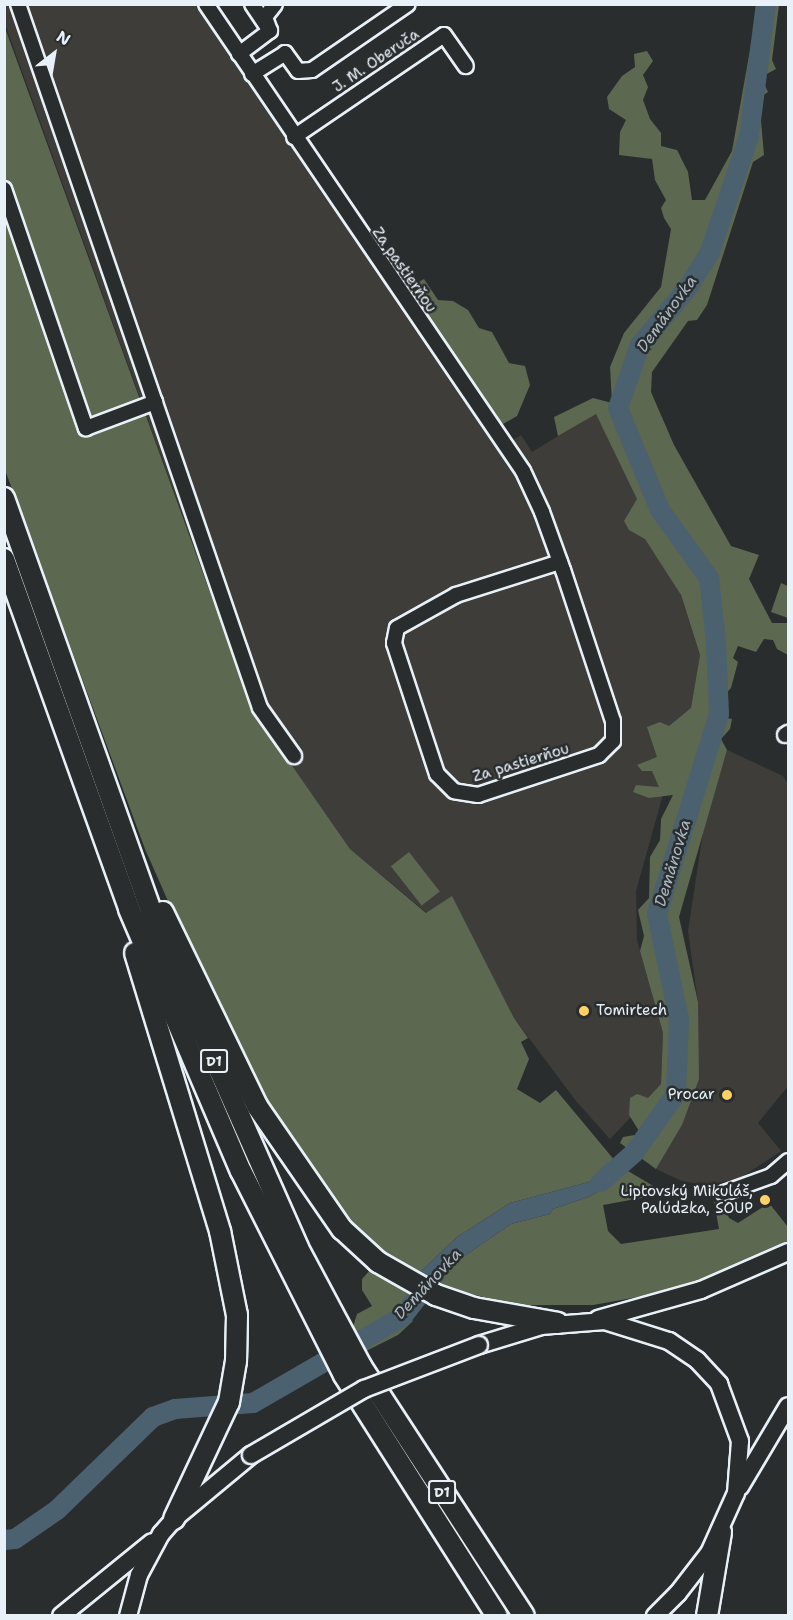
<!DOCTYPE html>
<meta charset="utf-8">
<style>
body{margin:0}
#map{position:relative;width:793px;height:1620px;overflow:hidden;background:#2a2d2e;font-family:"Shantell Sans",sans-serif}
div>[style]{position:absolute}
.built>*{inset:0;background:#3f3d3a}
.green>*{inset:0;background:#5c6850;transform-origin:0 0}
.water>*{inset:0;background:#4b616f}
.river>*{height:20px;margin:-10px;padding:0 10px;transform-origin:10px;border-radius:10px;background:#4b616f}
.roads{filter:drop-shadow(2px 0 #e8f1f8) drop-shadow(-2px 0 #e8f1f8) drop-shadow(0 2px #e8f1f8) drop-shadow(0 -2px #e8f1f8)}
.minor>*{height:14px;margin:-7px;padding:0 7px;transform-origin:7px;border-radius:7px;background:#2a2d2e}
.major>*{height:16px;margin:-8px;padding:0 8px;transform-origin:8px;border-radius:8px;background:#2a2d2e}
.highway>*{height:20px;margin:-10px;padding:0 10px;transform-origin:10px;border-radius:10px;background:#2a2d2e}
.bridges{filter:drop-shadow(2px 0 #e8f1f8) drop-shadow(-2px 0 #e8f1f8) drop-shadow(0 2px #e8f1f8) drop-shadow(0 -2px #e8f1f8)}
.major-bridge>*{height:16px;margin:-8px;padding:0 8px;transform-origin:8px;border-radius:8px;background:#2a2d2e}
.dots>*{width:16px;height:16px;translate:-50% -50%;box-sizing:border-box;border:3px solid #2a2d2e;border-radius:50%}
span{translate:-50% -50%;white-space:nowrap;text-align:center;line-height:1.15;-webkit-text-stroke:5px #2a2d2e;paint-order:stroke}
.shield-label span{padding:2px 4px;background:#2a2d2e;border:2px solid;border-radius:4px;-webkit-text-stroke-width:0}
.shield-label{font-size:14px;color:#e8f1f8;font-weight:700}
.street-label{font-size:15px;color:#e8f1f8}
.poi-label{font-size:15px;color:#e8f1f8}
.left{translate:0 -50%;text-align:left}
.right{translate:-100% -50%;text-align:right}
.water-label{font-size:16px;color:#a9b7c1;font-style:italic}
.frame{position:absolute;inset:0;border:6px solid #e8f1f8;pointer-events:none}
.north{position:absolute;left:24px;top:24px;width:60px;height:60px;-webkit-text-stroke:4px #2a2d2e;paint-order:stroke;rotate:31deg;font-size:16px;font-weight:700;line-height:24px;text-align:center;color:#e8f1f8}
.north::after{content:'';display:block;margin:auto;width:21px;height:27px;background:#e8f1f8;clip-path:polygon(50% 0,100% 100%,50% 72%,0 100%)}
</style>
<div id="map">
<div class="built">
<div style="clip-path:polygon(5px 5px,200px 5px,326px 196px,502px 448px,521px 435px,532px 452px,596px 413px,666px 550px,700px 655px,684px 752px,674px 755px,636px 891px,637px 940px,663px 1033px,661px 1085px,610px 1139px,576px 1101px,514px 1018px,452px 897px,427px 913px,350px 849px,252px 708px,5px 24px)"></div>
<div style="clip-path:polygon(727px 750px,783px 776px,788px 784px,788px 1086px,758px 1123px,781px 1151px,739px 1179px,704px 1185px,682px 1181px,656px 1169px,682px 1125px,698px 1002px,688px 931px,704px 826px)"></div>
</div>
<div class="green">
<div style="clip-path:polygon(758px 5px,779px 5px,772px 60px,776px 69px,761px 77px,768px 92px,759px 98px,764px 155px,753px 162px,707px 305px,697px 320px,688px 321px,652px 372px,651px 392px,674px 445px,731px 546px,759px 555px,749px 579px,772px 623px,788px 623px,788px 655px,777px 649px,773px 640px,764px 639px,756px 652px,738px 646px,733px 658px,738px 662px,731px 688px,712px 708px,712px 715px,732px 719px,730px 729px,721px 739px,727px 750px,679px 917px,698px 1002px,699px 1079px,682px 1125px,656px 1169px,620px 1143px,623px 1137px,641px 1134px,629px 1115px,630px 1098px,637px 1094px,648px 1098px,661px 1084px,663px 1033px,640px 951px,644px 936px,638px 910px,649px 898px,650px 857px,660px 840px,661px 819px,673px 795px,649px 798px,633px 792px,636px 785px,659px 787px,652px 771px,642px 771px,637px 765px,657px 757px,647px 727px,660px 722px,669px 726px,691px 708px,700px 655px,681px 595px,645px 539px,629px 530px,624px 521px,637px 499px,596px 414px,558px 436px,554px 417px,593px 398px,612px 403px,610px 367px,624px 333px,661px 287px,671px 229px,664px 218px,661px 208px,666px 200px,655px 180px,652px 159px,619px 155px,620px 132px,626px 120px,609px 109px,607px 97px,622px 76px,635px 67px,634px 54px,647px 51px,653px 61px,643px 75px,648px 87px,643px 100px,650px 119px,661px 133px,661px 146px,677px 150px,688px 172px,692px 200px,705px 200px,732px 151px)"></div>
<div style="clip-path:polygon(4px 25px,252px 708px,350px 849px,426px 913px,452px 896px,514px 1018px,528px 1038px,521px 1042px,529px 1059px,517px 1089px,540px 1103px,556px 1090px,616px 1162px,589px 1182px,510px 1203px,457px 1237px,416px 1276px,383px 1255px,339px 1216px,285px 1142px,206px 987px,145px 849px,5px 470px)"></div>
<div style="clip-path:polygon(391px 261px,401px 262px,415px 284px,424px 279px,438px 300px,453px 301px,468px 310px,479px 328px,492px 332px,509px 363px,525px 366px,530px 385px,517px 416px,503px 424px,497px 420px,398px 282px)"></div>
<div style="clip-path:polygon(781px 583px,788px 586px,788px 618px,771px 612px)"></div>
<div style="left:409px;top:852px;width:50px;height:23px;rotate:52deg"></div>
<div style="clip-path:polygon(628px 1171px,655px 1187px,653px 1193px,641px 1198px,603px 1205px,608px 1231px,621px 1244px,719px 1229px,714px 1202px,722px 1201px,729px 1218px,738px 1223px,769px 1203px,788px 1227px,788px 1243px,720px 1275px,666px 1292px,593px 1305px,515px 1305px,436px 1285px,463px 1257px,511px 1224px,550px 1214px,553px 1209px,591px 1196px)"></div>
<div style="clip-path:polygon(370px 1270px,414px 1296px,403px 1312px,413px 1321px,398px 1335px,366px 1351px,353px 1327px,357px 1314px,372px 1306px,362px 1290px,362px 1279px)"></div>
</div>
<div class="water">
<div style="clip-path:polygon(616px 1162px,628px 1171px,591px 1196px,553px 1209px,550px 1214px,511px 1224px,463px 1257px,436px 1285px,416px 1276px,457px 1237px,510px 1203px,589px 1182px)"></div>
</div>
<div class="river">
<div style="left:601px;top:1182px;width:44px;rotate:-41.3deg"></div>
<div style="left:634px;top:1153px;width:72px;rotate:-54.6deg"></div>
<div style="left:676px;top:1094px;width:75px;rotate:-87.7deg"></div>
<div style="left:679px;top:1019px;width:107px;rotate:-101.8deg"></div>
<div style="left:657px;top:914px;width:209px;rotate:-72.8deg"></div>
<div style="left:719px;top:714px;width:72px;rotate:-92.4deg"></div>
<div style="left:716px;top:642px;width:64px;rotate:-96.2deg"></div>
<div style="left:709px;top:578px;width:84px;rotate:-125.8deg"></div>
<div style="left:660px;top:510px;width:110px;rotate:-112.4deg"></div>
<div style="left:618px;top:408px;width:67px;rotate:-70.8deg"></div>
<div style="left:640px;top:345px;width:73px;rotate:-50deg"></div>
<div style="left:687px;top:289px;width:44px;rotate:-58.1deg"></div>
<div style="left:710px;top:252px;width:122px;rotate:-71.4deg"></div>
<div style="left:749px;top:136px;width:133px;rotate:-82.7deg"></div>
<div style="left:4px;top:1540px;width:11px;rotate:-5deg"></div>
<div style="left:15px;top:1539px;width:51px;rotate:-34.6deg"></div>
<div style="left:57px;top:1510px;width:134px;rotate:-44.1deg"></div>
<div style="left:153px;top:1417px;width:23px;rotate:-20deg"></div>
<div style="left:175px;top:1409px;width:78px;rotate:-4.4deg"></div>
<div style="left:253px;top:1403px;width:172px;rotate:-30deg"></div>
<div style="left:402px;top:1317px;width:53px;rotate:-51.8deg"></div>
</div>
<div class="roads">
<div class="minor">
<div style="left:18px;top:4px;width:744px;rotate:71.03deg"></div>
<div style="left:260px;top:708px;width:59px;rotate:54.7deg"></div>
<div style="left:206px;top:4px;width:564px;rotate:55.83deg"></div>
<div style="left:523px;top:471px;width:45px;rotate:65.1deg"></div>
<div style="left:542px;top:512px;width:62px;rotate:70.1deg"></div>
<div style="left:563px;top:570px;width:159px;rotate:71.7deg"></div>
<div style="left:613px;top:721px;width:20px;rotate:90deg"></div>
<div style="left:613px;top:741px;width:20px;rotate:135deg"></div>
<div style="left:599px;top:755px;width:127px;rotate:161.7deg"></div>
<div style="left:478px;top:795px;width:24px;rotate:-171deg"></div>
<div style="left:454px;top:791px;width:24px;rotate:-135deg"></div>
<div style="left:437px;top:774px;width:138px;rotate:-108.2deg"></div>
<div style="left:394px;top:643px;width:15px;rotate:-79deg"></div>
<div style="left:397px;top:628px;width:68px;rotate:-29.2deg"></div>
<div style="left:456px;top:595px;width:109px;rotate:-17.6deg"></div>
<div style="left:252px;top:4px;width:25px;rotate:56deg"></div>
<div style="left:239px;top:54px;width:39px;rotate:-37deg"></div>
<div style="left:270px;top:31px;width:15px;rotate:-110deg"></div>
<div style="left:265px;top:17px;width:16px;rotate:-52deg"></div>
<div style="left:252px;top:74px;width:39px;rotate:-32deg"></div>
<div style="left:285px;top:53px;width:22px;rotate:54deg"></div>
<div style="left:298px;top:71px;width:14px;rotate:-4deg"></div>
<div style="left:312px;top:70px;width:116px;rotate:-34.5deg"></div>
<div style="left:294px;top:137px;width:181px;rotate:-34.2deg"></div>
<div style="left:444px;top:35px;width:38px;rotate:55deg"></div>
<div style="left:4px;top:189px;width:253px;rotate:71.1deg"></div>
<div style="left:86px;top:428px;width:74px;rotate:-20.6deg"></div>
<div style="left:785px;top:735px;width:4px;rotate:-34deg"></div>
<div style="left:724px;top:1193px;width:50px;rotate:-19.9deg"></div>
<div style="left:771px;top:1176px;width:23px;rotate:-41deg"></div>
</div>
<div class="major">
<div style="left:598px;top:1319px;width:107px;rotate:-15.7deg"></div>
<div style="left:701px;top:1290px;width:95px;rotate:-23.6deg"></div>
<div style="left:479px;top:1345px;width:65px;rotate:-17deg"></div>
<div style="left:541px;top:1326px;width:64px;rotate:-4.5deg"></div>
<div style="left:605px;top:1321px;width:67px;rotate:17.4deg"></div>
<div style="left:669px;top:1341px;width:34px;rotate:34deg"></div>
<div style="left:697px;top:1360px;width:33px;rotate:47deg"></div>
<div style="left:719px;top:1384px;width:61px;rotate:69.8deg"></div>
<div style="left:740px;top:1441px;width:52px;rotate:94.4deg"></div>
<div style="left:736px;top:1493px;width:66px;rotate:114.2deg"></div>
<div style="left:709px;top:1553px;width:51px;rotate:127.8deg"></div>
<div style="left:678px;top:1593px;width:33px;rotate:135deg"></div>
<div style="left:740px;top:1487px;width:94px;rotate:-59.3deg"></div>
<div style="left:61px;top:1616px;width:117px;rotate:-39.1deg"></div>
<div style="left:128px;top:1616px;width:42px;rotate:-75deg"></div>
<div style="left:139px;top:1575px;width:47px;rotate:-61.8deg"></div>
<div style="left:161px;top:1534px;width:20px;rotate:-49deg"></div>
<div style="left:174px;top:1519px;width:100px;rotate:-39.7deg"></div>
</div>
<div class="highway">
<div style="left:4px;top:498px;width:465px;rotate:70.4deg"></div>
<div style="left:160px;top:936px;width:341px;rotate:66.1deg"></div>
<div style="left:298px;top:1248px;width:134px;rotate:61.9deg"></div>
<div style="left:361px;top:1366px;width:298px;rotate:56.9deg"></div>
<div style="left:4px;top:559px;width:372px;rotate:70.3deg"></div>
<div style="left:129px;top:909px;width:285px;rotate:66.9deg"></div>
<div style="left:241px;top:1171px;width:229px;rotate:63.2deg"></div>
<div style="left:344px;top:1375px;width:285px;rotate:57.6deg"></div>
<div style="left:163px;top:912px;width:216px;rotate:64.1deg"></div>
<div style="left:257px;top:1106px;width:150px;rotate:55.4deg"></div>
<div style="left:342px;top:1229px;width:49px;rotate:42.5deg"></div>
<div style="left:378px;top:1262px;width:67px;rotate:29.6deg"></div>
<div style="left:436px;top:1295px;width:40px;rotate:18.9deg"></div>
<div style="left:474px;top:1308px;width:85px;rotate:10.1deg"></div>
<div style="left:135px;top:953px;width:291px;rotate:73deg"></div>
<div style="left:220px;top:1231px;width:86px;rotate:78.6deg"></div>
<div style="left:237px;top:1315px;width:46px;rotate:91.2deg"></div>
<div style="left:236px;top:1361px;width:42px;rotate:99.7deg"></div>
<div style="left:229px;top:1402px;width:129px;rotate:115.2deg"></div>
<div style="left:707px;top:1616px;width:85px;rotate:-80.5deg"></div>
</div>
</div>
<div class="bridges">
<div class="major-bridge">
<div style="left:251px;top:1455px;width:131px;rotate:-30.3deg"></div>
<div style="left:364px;top:1389px;width:123px;rotate:-20.9deg"></div>
</div>
</div>
<div class="dots">
<div style="left:584px;top:1011px;background:#ffd166"></div>
<div style="left:727px;top:1095px;background:#ffd166"></div>
<div style="left:765px;top:1200px;background:#ffd166"></div>
</div>
<div class="shield-label">
<span style="left:214px;top:1061px">D1</span>
<span style="left:442px;top:1492px">D1</span>
</div>
<div class="street-label">
<span style="left:376px;top:61px;rotate:-34deg">J. M. Oberuča</span>
<span style="left:404px;top:270px;rotate:55deg">Za pastierňou</span>
<span style="left:521px;top:763px;rotate:-17deg">Za pastierňou</span>
</div>
<div class="poi-label">
<span class="left" style="left:596px;top:1011px">Tomirtech</span>
<span class="right" style="left:715px;top:1095px">Procar</span>
<span class="right" style="left:753px;top:1200px">Liptovský Mikuláš,<br>Palúdzka, SOUP</span>
</div>
<div class="water-label">
<span style="left:667px;top:314px;rotate:-54deg">Demänovka</span>
<span style="left:673px;top:863px;rotate:-73deg">Demänovka</span>
<span style="left:428px;top:1284px;rotate:-47deg">Demänovka</span>
</div>
<div class="frame"></div>
<div class="north">N</div>
</div>
